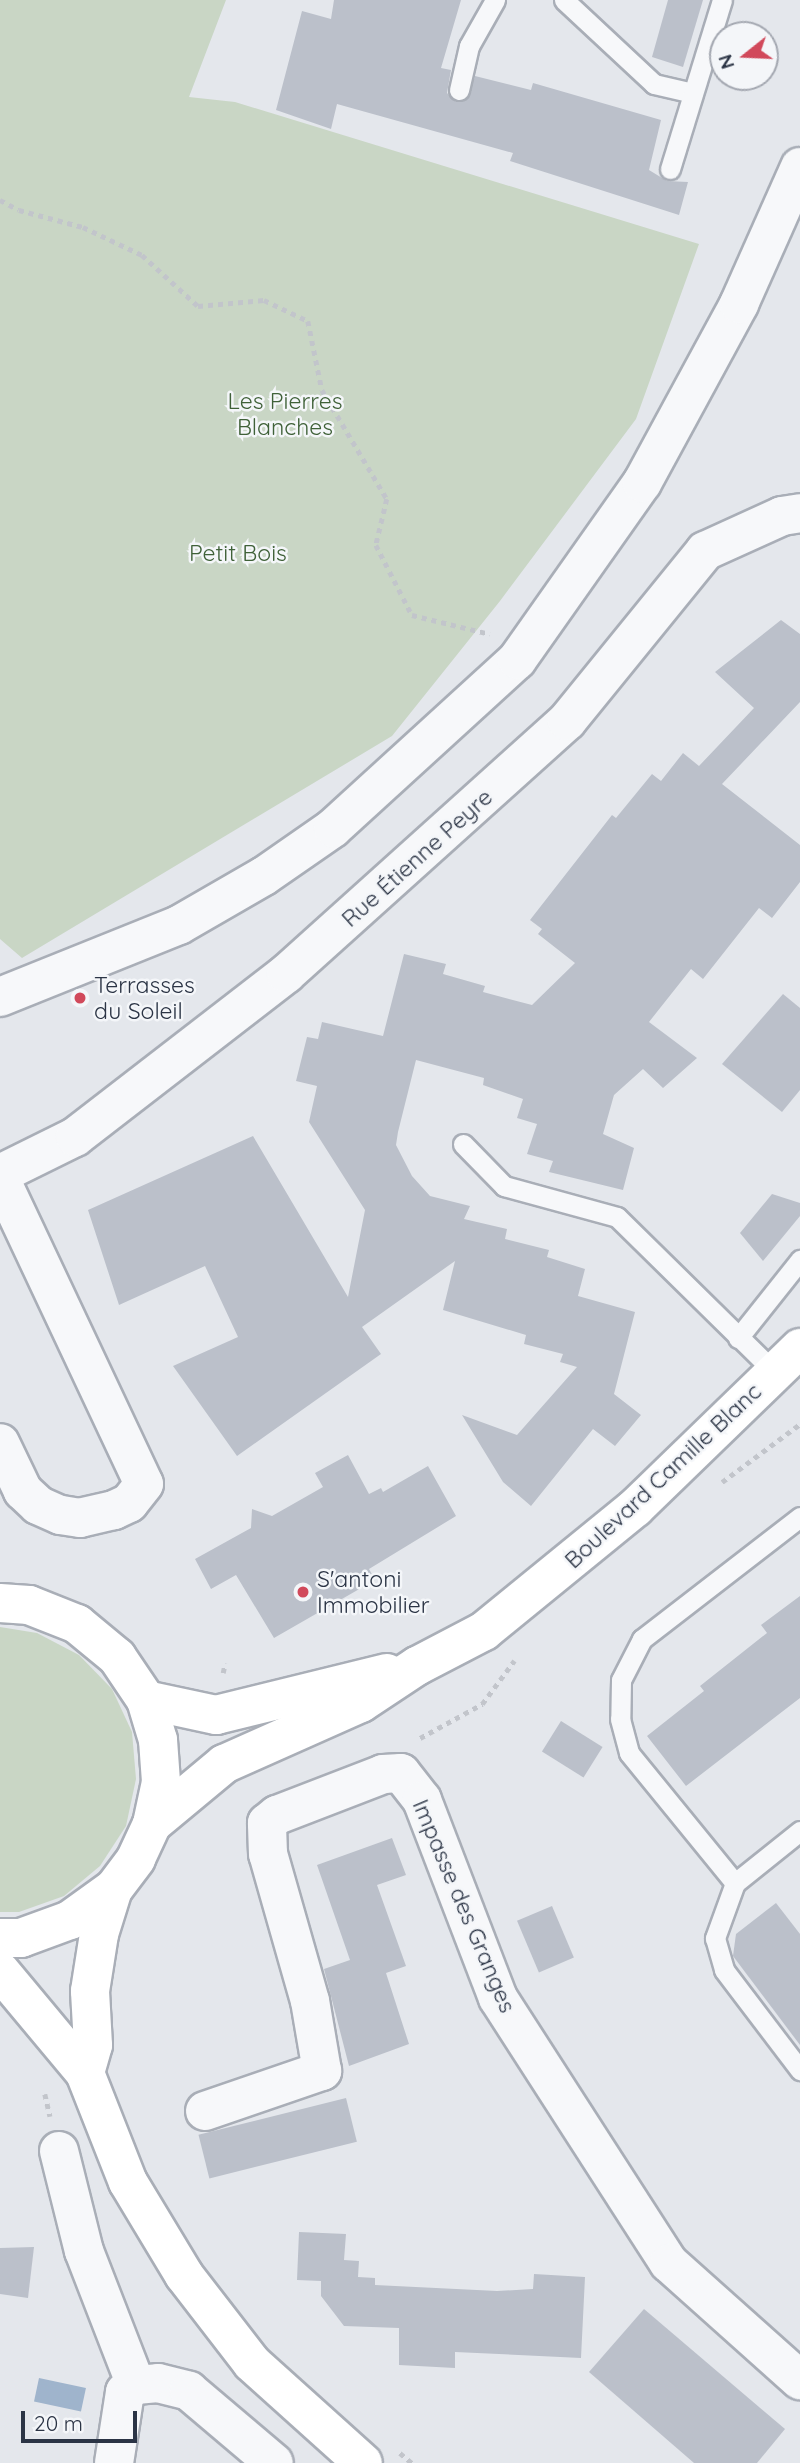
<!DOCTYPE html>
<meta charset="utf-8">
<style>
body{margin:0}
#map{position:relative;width:800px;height:2463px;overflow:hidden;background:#e4e7ec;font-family:Quicksand,sans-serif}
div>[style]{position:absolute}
.green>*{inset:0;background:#c9d6c5}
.water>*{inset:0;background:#9fb4cc;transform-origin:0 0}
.building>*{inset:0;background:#bbc0ca;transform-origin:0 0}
.path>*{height:4.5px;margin-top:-2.25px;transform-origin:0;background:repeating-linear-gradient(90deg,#c2c5cb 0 5px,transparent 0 10px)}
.roads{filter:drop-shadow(2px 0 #a9aeb7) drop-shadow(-2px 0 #a9aeb7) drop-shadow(0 2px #a9aeb7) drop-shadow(0 -2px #a9aeb7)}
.service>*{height:19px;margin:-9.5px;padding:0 9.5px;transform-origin:9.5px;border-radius:9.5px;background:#f7f8fa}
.minor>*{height:38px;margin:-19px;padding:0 19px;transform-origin:19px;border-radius:19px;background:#f7f8fa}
.secondary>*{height:38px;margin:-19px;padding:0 19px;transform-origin:19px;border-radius:19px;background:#fff}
.primary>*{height:38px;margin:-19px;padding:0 19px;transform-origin:19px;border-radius:19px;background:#fff}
.dots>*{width:19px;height:19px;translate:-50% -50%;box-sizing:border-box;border:4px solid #f4f6f9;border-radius:50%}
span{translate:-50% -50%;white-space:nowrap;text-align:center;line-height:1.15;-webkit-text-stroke:5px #f4f6f9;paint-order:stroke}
.park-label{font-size:23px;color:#3f6138}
.street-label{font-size:23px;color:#2b3445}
.poi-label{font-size:23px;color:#2b3445}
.left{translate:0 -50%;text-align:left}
.north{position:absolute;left:709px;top:21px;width:70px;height:70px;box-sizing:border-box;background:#f4f6f9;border:2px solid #a4a8b1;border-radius:50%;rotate:252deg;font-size:19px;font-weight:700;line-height:28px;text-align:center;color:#2b3445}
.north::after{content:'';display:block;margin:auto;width:24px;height:32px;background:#d1495b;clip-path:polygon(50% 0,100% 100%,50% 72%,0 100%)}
.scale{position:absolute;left:21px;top:2411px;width:116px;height:32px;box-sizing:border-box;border:4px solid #2b3445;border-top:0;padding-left:9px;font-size:21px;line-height:24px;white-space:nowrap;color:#2b3445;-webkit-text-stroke:5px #f4f6f9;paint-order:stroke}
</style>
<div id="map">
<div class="green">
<div style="clip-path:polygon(0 0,226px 0,189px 97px,235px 102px,699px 244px,636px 419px,500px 601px,392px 736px,22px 958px,0 939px)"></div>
<div style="clip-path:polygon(0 1627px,37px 1633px,79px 1655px,112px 1689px,132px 1732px,136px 1779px,126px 1826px,100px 1866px,64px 1896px,19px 1912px,0 1912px)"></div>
</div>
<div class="water">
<div style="left:39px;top:2378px;width:48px;height:24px;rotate:12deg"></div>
</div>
<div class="building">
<div style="clip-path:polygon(334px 0,461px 0,441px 68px,451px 70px,447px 93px,456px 102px,468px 98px,475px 76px,531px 90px,533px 83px,661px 120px,649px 170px,667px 181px,688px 182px,679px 215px,510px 161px,513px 153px,337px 104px,331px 129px,276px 110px,302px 11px,331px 19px)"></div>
<div style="clip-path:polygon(668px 0,703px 0,683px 67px,652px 57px)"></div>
<div style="clip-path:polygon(781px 620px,800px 634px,800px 702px,722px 784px,800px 845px,800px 882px,772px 918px,759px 908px,703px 979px,691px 969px,649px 1022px,697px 1058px,663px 1088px,643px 1069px,614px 1095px,603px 1134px,634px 1148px,623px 1190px,549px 1172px,553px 1161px,527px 1154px,537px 1124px,517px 1118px,523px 1099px,483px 1085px,484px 1078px,416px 1060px,398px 1132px,396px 1145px,412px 1176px,430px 1196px,470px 1206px,464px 1219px,507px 1229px,505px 1239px,549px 1250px,547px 1257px,585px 1269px,578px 1296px,635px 1312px,614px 1394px,641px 1415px,615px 1446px,593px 1429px,531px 1506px,503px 1482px,462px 1415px,517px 1435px,577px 1367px,560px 1362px,563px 1354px,524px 1344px,526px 1335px,443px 1310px,455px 1261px,362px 1327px,381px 1354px,237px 1456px,173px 1366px,238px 1337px,205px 1266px,119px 1305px,88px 1210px,253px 1136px,348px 1297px,365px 1210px,309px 1122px,317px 1086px,296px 1081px,307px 1037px,318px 1039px,322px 1022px,383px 1036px,404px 954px,446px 964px,443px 974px,485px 986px,483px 992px,532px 1005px,575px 963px,538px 934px,542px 929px,530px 920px,612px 815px,616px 818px,652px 774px,661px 781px,683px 753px,699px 766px,754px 708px,715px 672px)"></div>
<div style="clip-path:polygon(783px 994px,800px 1008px,800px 1090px,782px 1112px,722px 1064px)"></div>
<div style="clip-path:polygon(772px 1194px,800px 1203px,800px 1216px,763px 1261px,740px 1233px)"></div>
<div style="clip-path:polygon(348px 1455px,369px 1494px,381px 1488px,383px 1492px,428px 1466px,456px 1516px,369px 1569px,375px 1580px,274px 1638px,236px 1575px,211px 1589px,195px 1559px,251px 1528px,252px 1509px,272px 1516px,323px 1487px,315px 1473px)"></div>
<div style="clip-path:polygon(800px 1596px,800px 1698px,686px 1786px,647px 1736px,704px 1691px,700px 1686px,767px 1633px,761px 1625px)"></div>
<div style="left:561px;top:1721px;width:49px;height:36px;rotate:32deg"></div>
<div style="clip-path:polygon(392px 1838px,406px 1875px,377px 1885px,406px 1966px,386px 1973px,409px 2044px,349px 2066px,324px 1969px,350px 1960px,317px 1865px)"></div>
<div style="clip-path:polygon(776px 1903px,800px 1934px,800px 2045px,733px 1956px,736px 1934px)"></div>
<div style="left:552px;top:1906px;width:56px;height:38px;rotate:67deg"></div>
<div style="left:346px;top:2098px;width:45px;height:152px;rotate:76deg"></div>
<div style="clip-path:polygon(299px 2232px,346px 2234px,344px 2260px,359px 2261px,358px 2277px,375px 2278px,375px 2285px,497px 2291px,533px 2289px,534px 2274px,585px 2277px,581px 2358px,455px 2352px,455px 2368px,399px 2365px,399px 2328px,344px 2326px,321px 2296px,321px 2281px,297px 2280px)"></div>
<div style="clip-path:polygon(34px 2247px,28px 2298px,0 2294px,0 2248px)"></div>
<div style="clip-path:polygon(644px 2309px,785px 2429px,757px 2463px,694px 2463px,589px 2372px)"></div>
</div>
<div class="path">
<div style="left:0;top:200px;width:21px;rotate:28deg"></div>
<div style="left:19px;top:210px;width:66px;rotate:14.9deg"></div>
<div style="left:83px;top:227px;width:65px;rotate:25.4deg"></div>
<div style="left:142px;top:255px;width:76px;rotate:42.3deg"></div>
<div style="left:198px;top:306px;width:66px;rotate:-5.2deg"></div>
<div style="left:264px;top:300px;width:49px;rotate:25.5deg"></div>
<div style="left:308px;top:321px;width:70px;rotate:78.5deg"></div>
<div style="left:322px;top:390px;width:127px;rotate:59.2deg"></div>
<div style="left:387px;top:499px;width:47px;rotate:103.4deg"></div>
<div style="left:376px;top:545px;width:79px;rotate:62.8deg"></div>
<div style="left:412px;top:615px;width:80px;rotate:13.7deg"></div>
<div style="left:722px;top:1482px;width:97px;rotate:-36.6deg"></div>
<div style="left:223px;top:1673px;width:10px;rotate:-79deg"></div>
<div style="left:420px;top:1738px;width:71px;rotate:-28.7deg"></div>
<div style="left:482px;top:1704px;width:54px;rotate:-53.3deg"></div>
<div style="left:45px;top:2094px;width:23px;rotate:77deg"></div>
<div style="left:400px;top:2453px;width:16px;rotate:40deg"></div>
</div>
<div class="roads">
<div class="service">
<div style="left:564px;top:0;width:123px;rotate:43deg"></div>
<div style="left:654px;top:84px;width:40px;rotate:13deg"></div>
<div style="left:459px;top:90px;width:45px;rotate:-77.2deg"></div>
<div style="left:469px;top:46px;width:53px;rotate:-60.5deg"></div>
<div style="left:670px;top:169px;width:177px;rotate:-72.9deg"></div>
<div style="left:463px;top:1144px;width:59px;rotate:45.7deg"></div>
<div style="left:504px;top:1186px;width:117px;rotate:15.3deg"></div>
<div style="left:617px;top:1217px;width:221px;rotate:44.5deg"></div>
<div style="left:738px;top:1338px;width:100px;rotate:-51.5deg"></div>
<div style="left:800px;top:1517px;width:200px;rotate:142.3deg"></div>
<div style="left:642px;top:1639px;width:46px;rotate:117.1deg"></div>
<div style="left:621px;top:1680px;width:39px;rotate:91deg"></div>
<div style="left:620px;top:1719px;width:35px;rotate:75deg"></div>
<div style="left:629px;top:1753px;width:168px;rotate:50.8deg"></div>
<div style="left:735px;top:1883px;width:59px;rotate:110deg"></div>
<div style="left:715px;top:1938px;width:33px;rotate:74deg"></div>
<div style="left:724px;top:1970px;width:126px;rotate:52.8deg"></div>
<div style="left:735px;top:1883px;width:83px;rotate:-38.7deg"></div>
</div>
<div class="minor">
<div style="left:0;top:997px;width:193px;rotate:-21.9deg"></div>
<div style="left:179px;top:925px;width:98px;rotate:-30deg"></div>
<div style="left:264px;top:876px;width:84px;rotate:-34.8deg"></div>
<div style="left:333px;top:828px;width:249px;rotate:-42.4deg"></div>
<div style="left:517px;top:660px;width:217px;rotate:-54.8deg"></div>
<div style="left:642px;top:483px;width:204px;rotate:-61.5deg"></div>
<div style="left:739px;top:304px;width:150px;rotate:-66deg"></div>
<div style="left:0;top:1174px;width:84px;rotate:-26.3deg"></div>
<div style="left:75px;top:1137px;width:267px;rotate:-37.7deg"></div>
<div style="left:286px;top:974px;width:378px;rotate:-42deg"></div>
<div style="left:567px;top:721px;width:219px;rotate:-50.9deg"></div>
<div style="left:705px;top:551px;width:85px;rotate:-24.4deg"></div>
<div style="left:782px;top:516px;width:18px;rotate:-9deg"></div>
<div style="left:0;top:1178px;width:338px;rotate:64.8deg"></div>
<div style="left:144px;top:1484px;width:24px;rotate:128deg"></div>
<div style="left:129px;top:1503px;width:17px;rotate:155deg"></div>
<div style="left:114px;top:1510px;width:35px;rotate:167deg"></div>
<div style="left:80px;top:1518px;width:20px;rotate:-171deg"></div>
<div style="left:60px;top:1515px;width:24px;rotate:-156deg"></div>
<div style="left:38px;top:1505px;width:21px;rotate:-137deg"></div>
<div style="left:23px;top:1491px;width:53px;rotate:-115.6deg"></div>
<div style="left:205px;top:2111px;width:124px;rotate:-18.9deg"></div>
<div style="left:322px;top:2071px;width:71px;rotate:-99.7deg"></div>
<div style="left:310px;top:2001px;width:153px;rotate:-105.9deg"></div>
<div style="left:268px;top:1854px;width:31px;rotate:-92deg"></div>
<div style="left:267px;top:1823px;width:13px;rotate:-39deg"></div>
<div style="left:277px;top:1815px;width:114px;rotate:-21.1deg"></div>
<div style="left:383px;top:1774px;width:18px;rotate:-3deg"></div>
<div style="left:401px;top:1773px;width:34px;rotate:52deg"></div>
<div style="left:422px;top:1800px;width:212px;rotate:69deg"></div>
<div style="left:498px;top:1998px;width:315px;rotate:57.2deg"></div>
<div style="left:669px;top:2263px;width:176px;rotate:41.8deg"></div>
<div style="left:59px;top:2151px;width:103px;rotate:76deg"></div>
<div style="left:84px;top:2251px;width:144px;rotate:68.8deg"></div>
<div style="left:114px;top:2463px;width:72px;rotate:-81.2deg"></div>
<div style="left:125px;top:2392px;width:13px;rotate:-32deg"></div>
<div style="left:136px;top:2385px;width:22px;rotate:-5deg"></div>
<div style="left:158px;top:2383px;width:32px;rotate:14deg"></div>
<div style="left:189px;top:2391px;width:111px;rotate:40.3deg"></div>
</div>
<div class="secondary">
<div style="left:146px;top:1700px;width:72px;rotate:12.1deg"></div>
<div style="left:216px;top:1715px;width:176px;rotate:-13.8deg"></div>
<div style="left:152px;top:1824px;width:94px;rotate:-39.8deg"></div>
<div style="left:224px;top:1764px;width:150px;rotate:-24deg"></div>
<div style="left:361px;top:1703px;width:67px;rotate:-33.5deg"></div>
<div style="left:417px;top:1666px;width:76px;rotate:-27.6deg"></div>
<div style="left:484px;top:1631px;width:195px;rotate:-39.2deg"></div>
<div style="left:635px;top:1508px;width:230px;rotate:-44.1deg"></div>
</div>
<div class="primary">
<div style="left:0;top:1603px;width:29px;rotate:4deg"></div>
<div style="left:29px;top:1605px;width:52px;rotate:21.6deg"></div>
<div style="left:77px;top:1624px;width:52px;rotate:39.5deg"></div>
<div style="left:117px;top:1657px;width:52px;rotate:56deg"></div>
<div style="left:146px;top:1700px;width:42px;rotate:73.3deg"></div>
<div style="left:158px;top:1740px;width:42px;rotate:85.9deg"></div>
<div style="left:161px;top:1782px;width:43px;rotate:102.1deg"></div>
<div style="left:152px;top:1824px;width:38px;rotate:115deg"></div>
<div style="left:136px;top:1859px;width:38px;rotate:127deg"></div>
<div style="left:113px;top:1889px;width:53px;rotate:144.2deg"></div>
<div style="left:70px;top:1920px;width:52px;rotate:159.8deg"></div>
<div style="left:21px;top:1938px;width:21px;rotate:180deg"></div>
<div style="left:0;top:1971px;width:133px;rotate:50.2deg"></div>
<div style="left:85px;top:2073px;width:117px;rotate:68.5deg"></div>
<div style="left:128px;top:2182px;width:109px;rotate:58.9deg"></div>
<div style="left:184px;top:2275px;width:111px;rotate:52.3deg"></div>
<div style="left:252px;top:2363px;width:149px;rotate:42deg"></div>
<div style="left:85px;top:2073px;width:29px;rotate:-74deg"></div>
<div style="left:93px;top:2045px;width:54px;rotate:-93.2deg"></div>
<div style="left:90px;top:1991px;width:58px;rotate:-81deg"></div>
<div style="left:99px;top:1934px;width:47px;rotate:-72.7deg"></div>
</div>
</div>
<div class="dots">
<div style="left:80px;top:998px;background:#d1495b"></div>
<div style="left:303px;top:1592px;background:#d1495b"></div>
</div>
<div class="park-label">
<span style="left:285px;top:414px">Les Pierres<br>Blanches</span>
<span style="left:238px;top:553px">Petit Bois</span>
</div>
<div class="street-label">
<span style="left:417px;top:858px;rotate:-42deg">Rue Étienne Peyre</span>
<span style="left:663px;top:1476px;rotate:-43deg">Boulevard Camille Blanc</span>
<span style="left:464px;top:1906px;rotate:67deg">Impasse des Granges</span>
</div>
<div class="poi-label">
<span class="left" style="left:94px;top:998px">Terrasses<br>du Soleil</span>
<span class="left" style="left:317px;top:1592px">S'antoni<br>Immobilier</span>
</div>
<div class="north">N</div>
<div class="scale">20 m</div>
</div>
